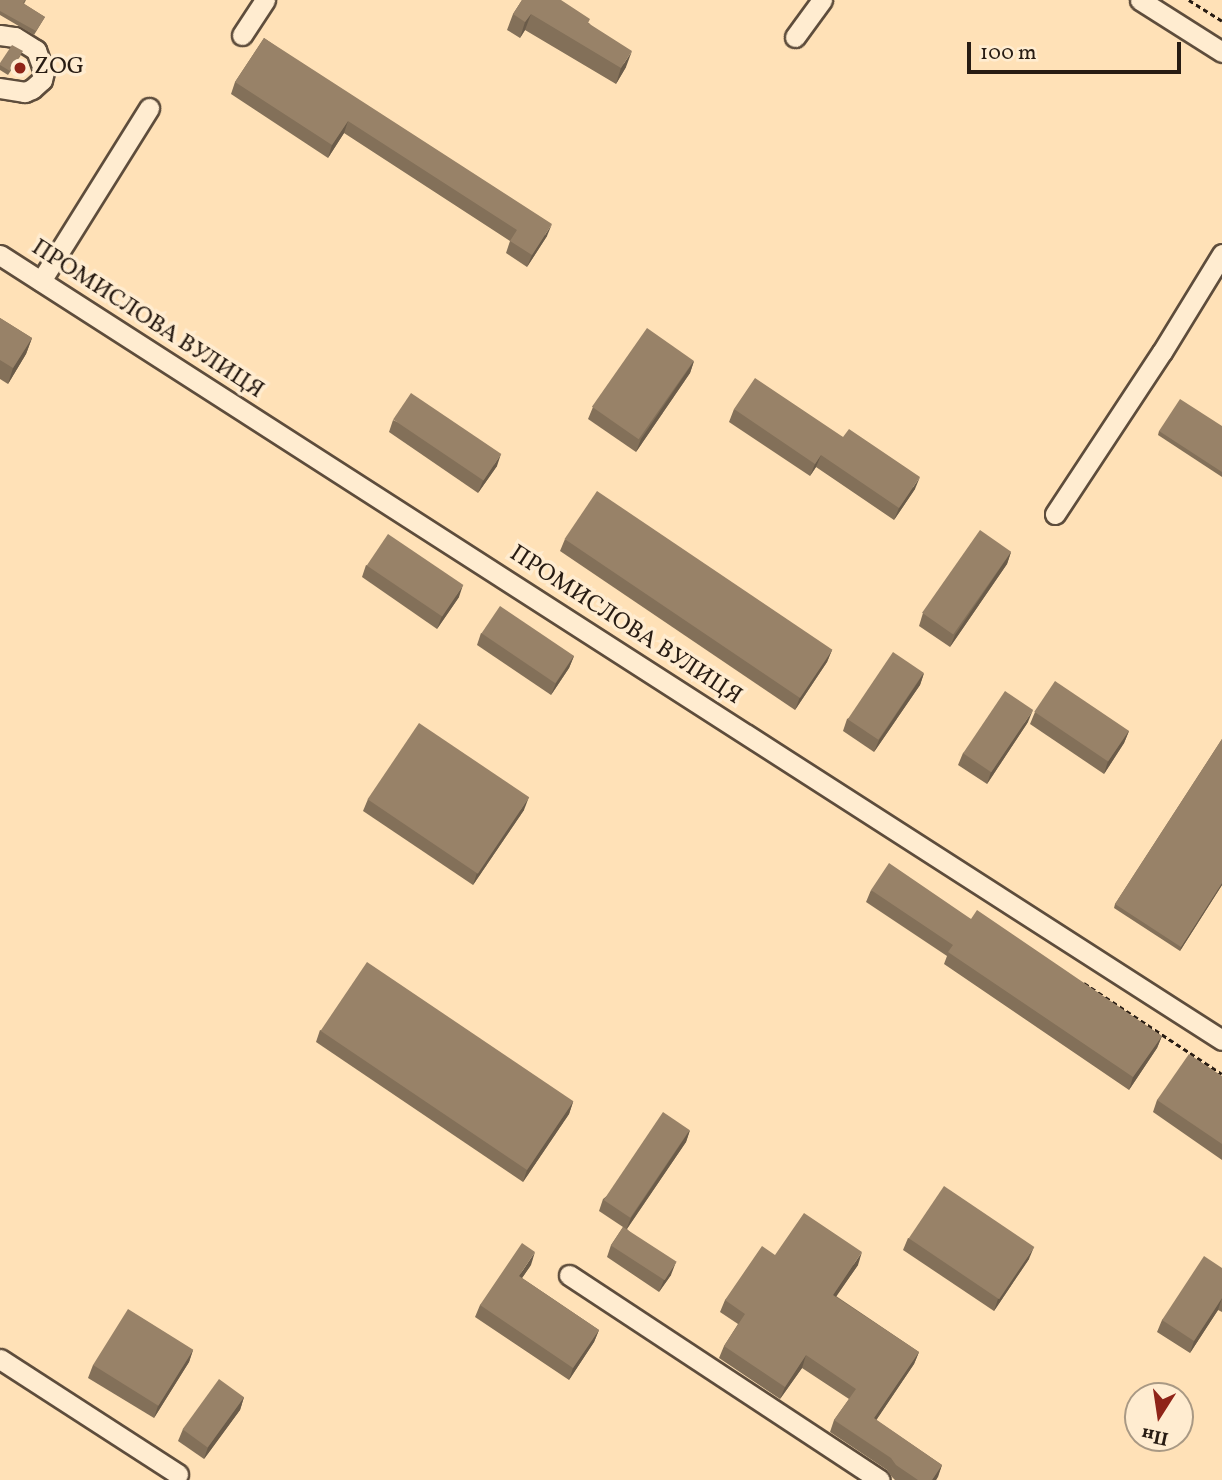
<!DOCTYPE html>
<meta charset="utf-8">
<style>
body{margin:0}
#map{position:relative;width:1222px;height:1480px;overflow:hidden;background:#ffe1b7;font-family:Vollkorn,serif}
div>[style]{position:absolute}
.path>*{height:2.5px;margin-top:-1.25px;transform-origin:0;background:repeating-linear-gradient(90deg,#281c13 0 5px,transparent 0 8.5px)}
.roads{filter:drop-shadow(2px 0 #5e4d3c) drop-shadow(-2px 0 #5e4d3c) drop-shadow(0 2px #5e4d3c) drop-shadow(0 -2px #5e4d3c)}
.minor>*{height:19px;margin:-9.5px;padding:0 9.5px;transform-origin:9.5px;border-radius:9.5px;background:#ffecd0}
.wall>*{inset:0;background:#837059}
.shaded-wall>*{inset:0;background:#6a5b49}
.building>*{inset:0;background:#988268;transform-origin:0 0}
.dots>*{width:19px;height:19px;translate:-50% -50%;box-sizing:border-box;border:4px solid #ffecd0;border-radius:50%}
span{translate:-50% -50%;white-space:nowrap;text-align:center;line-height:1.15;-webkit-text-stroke:7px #ffecd0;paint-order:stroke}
.poi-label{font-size:24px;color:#281c13}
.left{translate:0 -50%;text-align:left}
.street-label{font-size:24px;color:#281c13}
.north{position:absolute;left:1124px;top:1382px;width:70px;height:70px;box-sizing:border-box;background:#ffecd0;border:2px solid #a99984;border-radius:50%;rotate:192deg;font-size:19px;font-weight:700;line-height:28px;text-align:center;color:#281c13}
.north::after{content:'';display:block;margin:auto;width:24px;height:32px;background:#8f2418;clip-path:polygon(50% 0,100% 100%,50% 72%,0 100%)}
.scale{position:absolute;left:967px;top:42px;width:214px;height:32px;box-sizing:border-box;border:4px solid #281c13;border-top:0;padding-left:9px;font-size:21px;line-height:24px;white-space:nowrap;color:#281c13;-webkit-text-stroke:5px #ffecd0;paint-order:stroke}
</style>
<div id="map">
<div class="path">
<div style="left:1189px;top:0;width:39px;rotate:32deg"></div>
<div style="left:1084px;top:983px;width:165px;rotate:33.4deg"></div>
</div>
<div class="roads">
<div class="minor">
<div style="left:1140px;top:0;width:97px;rotate:32.4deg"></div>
<div style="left:0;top:35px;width:15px;rotate:8deg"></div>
<div style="left:15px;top:37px;width:25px;rotate:32deg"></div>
<div style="left:36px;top:50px;width:23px;rotate:70deg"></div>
<div style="left:44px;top:72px;width:8px;rotate:104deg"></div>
<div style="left:42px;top:80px;width:13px;rotate:138deg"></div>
<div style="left:32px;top:89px;width:8px;rotate:157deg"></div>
<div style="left:25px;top:92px;width:25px;rotate:-171deg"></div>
<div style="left:242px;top:35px;width:42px;rotate:-56.7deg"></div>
<div style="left:795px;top:37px;width:46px;rotate:-53.9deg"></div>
<div style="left:0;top:255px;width:1452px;rotate:32.72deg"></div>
<div style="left:41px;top:281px;width:204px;rotate:-58deg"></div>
<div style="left:1055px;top:514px;width:194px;rotate:-56.6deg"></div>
<div style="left:1162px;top:352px;width:115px;rotate:-58.5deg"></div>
<div style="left:569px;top:1275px;width:372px;rotate:33.4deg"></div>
<div style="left:0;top:1359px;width:212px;rotate:32.9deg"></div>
</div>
</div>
<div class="wall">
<div style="clip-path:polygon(0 0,26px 0,24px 4px,45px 17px,34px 35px,0 15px)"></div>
<div style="clip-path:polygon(522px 0,589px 23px,626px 67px,616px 84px,525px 30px,520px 38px,507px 30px,513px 14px)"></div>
<div style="clip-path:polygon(264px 38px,547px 236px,527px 267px,506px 253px,510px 241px,344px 133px,328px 158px,231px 94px,235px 82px)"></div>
<div style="clip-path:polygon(21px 55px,8px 75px,0 70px,0 65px)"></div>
<div style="clip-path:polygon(0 318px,32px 338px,26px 354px,8px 384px,0 379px)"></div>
<div style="clip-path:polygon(694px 361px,690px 373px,636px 452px,588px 419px,593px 407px)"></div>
<div style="clip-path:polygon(734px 409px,843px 437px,915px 489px,894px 520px,816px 467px,810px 476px,729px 422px)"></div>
<div style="clip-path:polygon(393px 420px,497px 466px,478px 493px,389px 432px)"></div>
<div style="clip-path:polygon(1222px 426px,1222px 477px,1158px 435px,1159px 431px)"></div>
<div style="clip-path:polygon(565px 539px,832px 650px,827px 662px,795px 710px,560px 551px)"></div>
<div style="clip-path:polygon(1011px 552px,1007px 564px,950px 647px,919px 626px,923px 613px)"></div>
<div style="clip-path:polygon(366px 565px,459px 597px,437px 629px,362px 577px)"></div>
<div style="clip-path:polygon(481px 633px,574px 656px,569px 668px,551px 695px,477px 645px)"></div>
<div style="clip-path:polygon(924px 673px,920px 685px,874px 752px,843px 731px,847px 719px)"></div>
<div style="clip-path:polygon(1035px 712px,1129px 731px,1124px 743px,1104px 774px,1030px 724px)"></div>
<div style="clip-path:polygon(1028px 722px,987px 784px,958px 765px,963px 753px)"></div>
<div style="clip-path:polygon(1222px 739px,1222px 885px,1180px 951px,1114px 908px,1115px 904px)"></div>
<div style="clip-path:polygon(368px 799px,524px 810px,473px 885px,363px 811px)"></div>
<div style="clip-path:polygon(871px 890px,971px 919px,1162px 1036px,1157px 1048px,1129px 1090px,944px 964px,947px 956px,866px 902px)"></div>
<div style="clip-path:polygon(320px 1030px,573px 1102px,569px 1114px,523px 1182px,316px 1042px)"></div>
<div style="clip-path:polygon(1222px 1076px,1222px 1160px,1153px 1112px,1157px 1100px)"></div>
<div style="clip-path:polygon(690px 1130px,686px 1142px,627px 1229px,671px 1275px,659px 1292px,607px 1257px,611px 1245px,623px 1227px,599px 1211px,603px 1199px)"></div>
<div style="clip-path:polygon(908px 1238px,1029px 1259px,994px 1311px,903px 1250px)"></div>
<div style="clip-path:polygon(775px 1255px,858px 1265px,836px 1296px,919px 1352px,914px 1364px,876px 1420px,942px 1465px,936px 1480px,895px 1480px,892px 1477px,887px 1470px,830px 1432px,834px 1420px,849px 1399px,802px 1368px,780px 1399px,719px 1358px,724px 1346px,738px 1324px,720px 1312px,725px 1300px)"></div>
<div style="clip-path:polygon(531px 1265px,522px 1278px,599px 1330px,594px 1342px,569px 1380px,475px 1317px,480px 1305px)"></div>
<div style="clip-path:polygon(1222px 1268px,1222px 1312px,1218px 1310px,1190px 1353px,1157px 1332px,1162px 1320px)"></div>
<div style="clip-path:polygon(193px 1350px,189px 1362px,154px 1418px,88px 1378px,93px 1365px)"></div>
<div style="clip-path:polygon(244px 1397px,240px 1410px,204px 1459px,178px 1441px,183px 1429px)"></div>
</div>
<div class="shaded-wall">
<div style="clip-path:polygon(531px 14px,525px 30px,520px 38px,525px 22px)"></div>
<div style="clip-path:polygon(632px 51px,626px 67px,616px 84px,621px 68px)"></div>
<div style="clip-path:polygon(348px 121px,344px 133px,328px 158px,332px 145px)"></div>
<div style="clip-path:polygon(552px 224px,547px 236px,527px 267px,532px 255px)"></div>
<div style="clip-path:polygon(32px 338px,26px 354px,8px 384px,13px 368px)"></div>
<div style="clip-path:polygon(694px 361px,690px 373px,636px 452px,641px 439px)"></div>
<div style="clip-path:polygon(501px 454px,497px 466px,478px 493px,483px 481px)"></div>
<div style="clip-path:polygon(821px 455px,816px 467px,810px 476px,815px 464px)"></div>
<div style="clip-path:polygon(920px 477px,915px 489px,894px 520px,899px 508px)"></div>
<div style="clip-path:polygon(1011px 552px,1007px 564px,950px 647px,955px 635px)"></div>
<div style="clip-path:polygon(463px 585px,459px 597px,437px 629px,442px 616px)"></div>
<div style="clip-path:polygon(832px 650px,827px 662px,795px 710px,800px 697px)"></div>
<div style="clip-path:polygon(574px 656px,569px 668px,551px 695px,556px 683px)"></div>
<div style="clip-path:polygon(924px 673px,920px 685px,874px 752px,879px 740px)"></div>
<div style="clip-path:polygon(1033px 710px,1028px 722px,987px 784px,991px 772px)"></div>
<div style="clip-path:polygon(1129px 731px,1124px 743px,1104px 774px,1108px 761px)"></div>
<div style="clip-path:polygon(529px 797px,524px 810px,473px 885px,477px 873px)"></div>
<div style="clip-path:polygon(1222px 883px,1222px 885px,1180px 951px,1181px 947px)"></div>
<div style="clip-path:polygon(1162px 1036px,1157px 1048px,1129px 1090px,1133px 1077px)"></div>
<div style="clip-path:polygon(573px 1102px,569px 1114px,523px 1182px,527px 1170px)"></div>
<div style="clip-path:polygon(690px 1130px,686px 1142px,626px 1230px,631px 1218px)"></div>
<div style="clip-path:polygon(1034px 1247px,1029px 1259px,994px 1311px,998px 1299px)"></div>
<div style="clip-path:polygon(535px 1252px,531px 1265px,515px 1288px,519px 1276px)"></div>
<div style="clip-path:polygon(862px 1252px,858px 1265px,829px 1307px,833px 1295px)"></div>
<div style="clip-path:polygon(676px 1262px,671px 1275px,659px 1292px,664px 1280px)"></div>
<div style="clip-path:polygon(1222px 1298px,1218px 1310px,1190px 1353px,1194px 1341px)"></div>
<div style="clip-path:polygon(599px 1330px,594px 1342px,569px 1380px,573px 1368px)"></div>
<div style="clip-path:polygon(193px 1350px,189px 1362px,154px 1418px,158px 1406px)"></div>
<div style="clip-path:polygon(919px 1352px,914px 1364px,869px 1431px,874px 1418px)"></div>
<div style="clip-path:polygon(806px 1355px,802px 1368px,780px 1399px,785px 1387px)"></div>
<div style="clip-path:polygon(244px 1397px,240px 1410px,204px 1459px,208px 1447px)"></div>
<div style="clip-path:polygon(942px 1465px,938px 1477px,936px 1480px,932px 1480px)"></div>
</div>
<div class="building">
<div style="clip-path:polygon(0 0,25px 0,23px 3px,45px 17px,36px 31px,0 11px)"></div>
<div style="clip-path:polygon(522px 0,561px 0,590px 19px,588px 23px,632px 51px,621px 68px,531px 14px,525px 22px,513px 14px)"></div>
<div style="clip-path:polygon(264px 38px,552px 224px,532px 255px,510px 241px,517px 230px,348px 121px,332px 145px,235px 82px)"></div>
<div style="clip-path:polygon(12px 45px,23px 51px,10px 71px,0 65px,0 63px)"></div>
<div style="clip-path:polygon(0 318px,32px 338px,13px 368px,0 360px)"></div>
<div style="left:647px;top:328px;width:57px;height:96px;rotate:35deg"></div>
<div style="clip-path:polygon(755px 378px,843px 437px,849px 429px,920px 477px,899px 508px,821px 455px,815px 464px,734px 409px)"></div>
<div style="left:411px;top:393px;width:109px;height:32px;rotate:34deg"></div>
<div style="clip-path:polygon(1180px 399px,1222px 426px,1222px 472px,1159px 431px)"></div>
<div style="left:597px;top:491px;width:284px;height:58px;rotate:34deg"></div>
<div style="left:980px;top:530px;width:38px;height:101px;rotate:35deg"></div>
<div style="left:388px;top:534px;width:91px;height:38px;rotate:34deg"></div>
<div style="left:500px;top:606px;width:89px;height:33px;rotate:34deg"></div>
<div style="left:893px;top:652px;width:37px;height:81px;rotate:34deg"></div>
<div style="left:1055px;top:681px;width:89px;height:37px;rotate:34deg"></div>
<div style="left:1005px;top:691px;width:34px;height:75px;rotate:34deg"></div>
<div style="left:419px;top:723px;width:133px;height:92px;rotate:34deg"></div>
<div style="clip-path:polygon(1222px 739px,1222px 883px,1181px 947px,1115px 904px)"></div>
<div style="clip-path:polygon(889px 863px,971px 919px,977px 910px,1162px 1036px,1133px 1077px,948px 952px,953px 945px,871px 890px)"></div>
<div style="left:367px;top:962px;width:249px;height:83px;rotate:34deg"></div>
<div style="clip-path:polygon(1189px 1054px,1222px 1076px,1222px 1144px,1157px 1100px)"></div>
<div style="left:663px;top:1112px;width:32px;height:106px;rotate:34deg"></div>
<div style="left:944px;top:1186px;width:109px;height:63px;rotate:34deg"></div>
<div style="clip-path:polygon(804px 1213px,862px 1252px,833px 1295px,919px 1352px,874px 1418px,942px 1465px,932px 1480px,918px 1480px,896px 1465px,891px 1458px,834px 1420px,856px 1389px,806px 1355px,785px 1387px,724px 1346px,745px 1314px,725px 1300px,762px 1246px,775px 1255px)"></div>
<div style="left:623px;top:1227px;width:64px;height:22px;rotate:33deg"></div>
<div style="clip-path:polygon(522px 1243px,535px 1252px,519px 1276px,599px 1330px,573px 1368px,480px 1305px)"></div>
<div style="clip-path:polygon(1204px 1256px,1222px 1268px,1222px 1298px,1194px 1341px,1162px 1320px)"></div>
<div style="left:128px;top:1309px;width:77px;height:66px;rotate:32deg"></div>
<div style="left:219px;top:1379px;width:31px;height:62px;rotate:36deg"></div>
</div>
<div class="dots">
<div style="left:20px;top:68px;background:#8f2418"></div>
</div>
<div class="poi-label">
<span class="left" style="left:34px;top:68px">ZOG</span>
</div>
<div class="street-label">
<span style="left:147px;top:320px;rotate:33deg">ПРОМИСЛОВА ВУЛИЦЯ</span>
<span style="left:625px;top:626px;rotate:33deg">ПРОМИСЛОВА ВУЛИЦЯ</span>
</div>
<div class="north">Пн</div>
<div class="scale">100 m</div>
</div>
